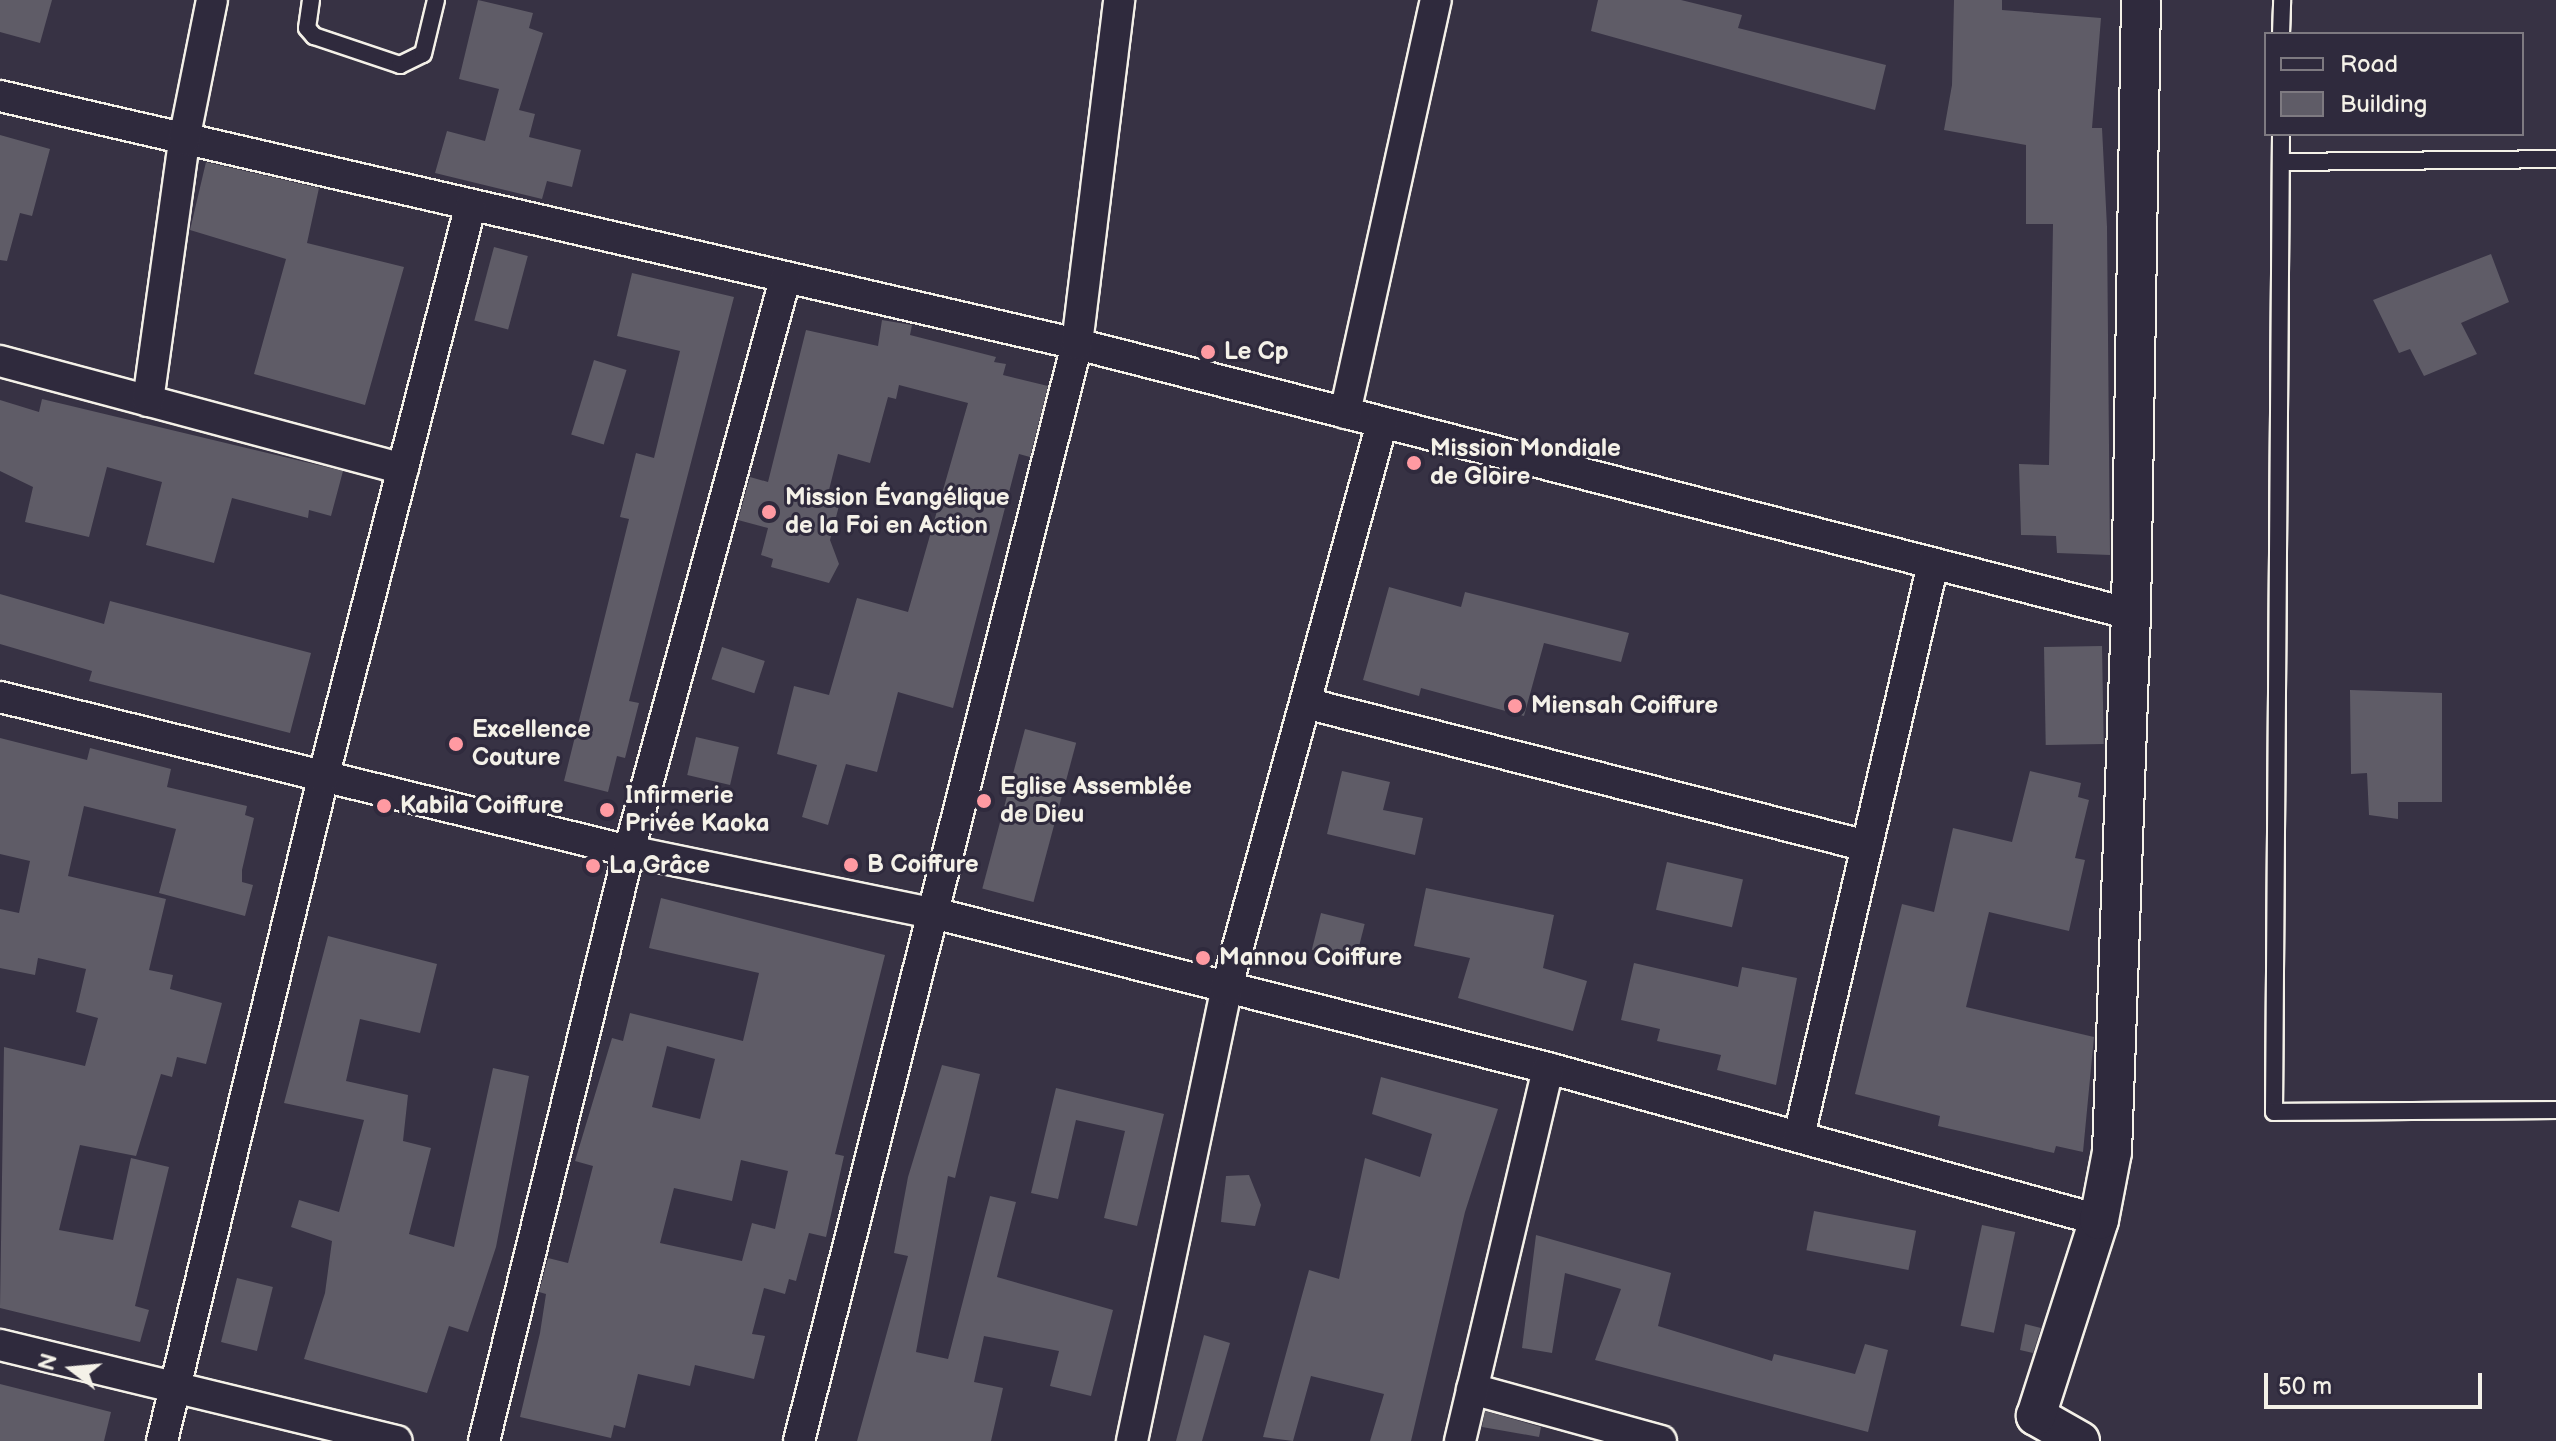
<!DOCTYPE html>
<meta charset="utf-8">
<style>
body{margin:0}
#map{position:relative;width:2556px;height:1441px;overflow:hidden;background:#373244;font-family:"Balsamiq Sans",sans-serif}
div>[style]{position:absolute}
.building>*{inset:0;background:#5f5c67;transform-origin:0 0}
.roads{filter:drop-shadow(2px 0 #f4f1e8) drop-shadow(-2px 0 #f4f1e8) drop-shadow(0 2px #f4f1e8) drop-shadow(0 -2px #f4f1e8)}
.service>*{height:16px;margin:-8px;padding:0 8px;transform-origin:8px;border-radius:8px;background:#2f2a3d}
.minor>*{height:30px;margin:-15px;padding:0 15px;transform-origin:15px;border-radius:15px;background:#2f2a3d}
.tertiary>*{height:38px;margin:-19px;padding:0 19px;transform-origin:19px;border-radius:19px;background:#2f2a3d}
.dots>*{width:22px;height:22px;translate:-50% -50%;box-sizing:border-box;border:4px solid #2f2a3d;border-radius:50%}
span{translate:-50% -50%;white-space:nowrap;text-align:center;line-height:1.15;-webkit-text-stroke:6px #2f2a3d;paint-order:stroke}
.poi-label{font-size:24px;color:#f4f1e8;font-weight:700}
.left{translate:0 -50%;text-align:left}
.legend{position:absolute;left:2264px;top:32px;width:260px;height:104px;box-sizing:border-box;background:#2f2a3d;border:2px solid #7e7a81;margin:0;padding:10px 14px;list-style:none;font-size:24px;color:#f4f1e8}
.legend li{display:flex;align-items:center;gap:16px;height:40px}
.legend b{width:40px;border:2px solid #7e7a81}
.north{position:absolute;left:32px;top:1329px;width:80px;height:80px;-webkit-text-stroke:6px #2f2a3d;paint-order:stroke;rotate:286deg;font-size:22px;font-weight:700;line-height:32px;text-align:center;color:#f4f1e8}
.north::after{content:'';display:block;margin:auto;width:28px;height:36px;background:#f4f1e8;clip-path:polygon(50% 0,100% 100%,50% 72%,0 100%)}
.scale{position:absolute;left:2264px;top:1373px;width:218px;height:36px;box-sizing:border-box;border:4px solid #f4f1e8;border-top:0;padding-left:10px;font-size:24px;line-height:28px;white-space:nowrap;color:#f4f1e8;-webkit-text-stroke:6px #2f2a3d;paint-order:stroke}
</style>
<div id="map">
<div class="building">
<div style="clip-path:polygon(0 0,52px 0,40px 43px,0 32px)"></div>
<div style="clip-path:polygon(478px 0,533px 13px,529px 28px,543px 33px,519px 110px,535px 114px,529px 137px,581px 150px,572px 187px,547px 181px,542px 199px,435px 173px,447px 131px,485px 141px,499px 89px,459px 79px)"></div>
<div style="clip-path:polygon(1598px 0,1681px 0,1742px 15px,1738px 28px,1886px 65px,1875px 110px,1591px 31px)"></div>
<div style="clip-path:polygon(1954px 0,2002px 0,2002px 10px,2101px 18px,2092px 128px,2102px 128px,2107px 227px,2110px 555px,2057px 553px,2056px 536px,2021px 535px,2019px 464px,2049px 465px,2053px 224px,2026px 224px,2026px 145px,1944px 130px,1952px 85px)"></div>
<div style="clip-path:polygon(0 135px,50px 149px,32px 216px,20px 213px,7px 261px,0 260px)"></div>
<div style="clip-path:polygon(206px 162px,319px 188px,307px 243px,404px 267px,365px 405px,254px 374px,286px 259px,190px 230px)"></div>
<div style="left:494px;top:247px;width:35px;height:76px;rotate:15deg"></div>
<div style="clip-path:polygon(2491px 254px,2509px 302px,2461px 323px,2477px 354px,2424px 376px,2410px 349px,2399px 353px,2373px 300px)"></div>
<div style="clip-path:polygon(632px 273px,734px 297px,629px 701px,639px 703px,625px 758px,617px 756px,608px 792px,564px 781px,629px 519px,620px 517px,636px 453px,654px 458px,680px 351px,617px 336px)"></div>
<div style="clip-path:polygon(882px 320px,912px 325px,910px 335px,996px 357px,994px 362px,1006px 364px,1003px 375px,1048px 386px,1030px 457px,1019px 454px,953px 708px,898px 692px,877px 772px,846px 764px,828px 825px,802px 817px,817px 765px,777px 754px,794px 686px,829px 695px,857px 598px,908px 612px,968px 403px,899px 385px,896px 399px,888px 397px,870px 463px,838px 454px,827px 498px,840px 502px,830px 540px,839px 564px,829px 583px,771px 567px,773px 559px,761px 555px,768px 528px,738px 520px,750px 477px,768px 482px,806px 330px,878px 346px)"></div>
<div style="left:594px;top:360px;width:34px;height:78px;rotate:17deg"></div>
<div style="clip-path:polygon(42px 399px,343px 471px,331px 516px,309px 510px,308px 518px,232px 498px,214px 563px,146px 545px,162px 482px,107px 467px,89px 537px,25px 522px,33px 487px,0 471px,0 400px,39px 412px)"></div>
<div style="clip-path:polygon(1389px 587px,1461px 607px,1465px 592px,1629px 633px,1621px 662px,1544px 643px,1524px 716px,1421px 688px,1419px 696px,1363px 680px)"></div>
<div style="clip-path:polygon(0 594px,104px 624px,110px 601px,311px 653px,290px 733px,89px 681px,92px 671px,0 644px)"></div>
<div style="left:2102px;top:646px;width:98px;height:58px;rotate:89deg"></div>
<div style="left:722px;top:647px;width:45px;height:34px;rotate:18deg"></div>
<div style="clip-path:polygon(2350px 690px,2442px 693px,2442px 802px,2398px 802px,2398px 819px,2369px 815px,2367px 773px,2351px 774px)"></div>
<div style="left:1025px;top:729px;width:53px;height:165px;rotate:15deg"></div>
<div style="left:696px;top:737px;width:44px;height:39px;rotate:13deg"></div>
<div style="clip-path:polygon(0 738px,87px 760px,90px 748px,171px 769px,167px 787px,247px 806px,245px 815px,254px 818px,242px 870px,242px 882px,253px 885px,245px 916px,159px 893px,176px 829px,84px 806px,68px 876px,166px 899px,149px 970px,173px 975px,170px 989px,222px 1003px,206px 1064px,177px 1057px,172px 1077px,161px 1074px,136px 1156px,80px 1145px,59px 1230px,113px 1240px,131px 1158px,169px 1167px,135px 1306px,149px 1310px,140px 1342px,0 1308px,4px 1047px,85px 1066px,98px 1018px,76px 1012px,86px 969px,38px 958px,35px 975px,0 968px,0 909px,19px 913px,30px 861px,0 854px)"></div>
<div style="clip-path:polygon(1342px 771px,1390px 782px,1383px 810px,1423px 818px,1415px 855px,1327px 834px)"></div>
<div style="clip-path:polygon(2030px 771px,2081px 783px,2078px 797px,2089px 800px,2075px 858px,2085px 860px,2069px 931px,1989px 912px,1966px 1007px,2094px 1037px,2083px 1152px,2056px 1146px,2054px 1153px,1938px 1126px,1940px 1116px,1855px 1094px,1902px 904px,1934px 912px,1953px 828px,2012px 842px)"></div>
<div style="left:1667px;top:862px;width:78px;height:49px;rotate:13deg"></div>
<div style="clip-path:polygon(1426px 888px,1554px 915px,1543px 968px,1587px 981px,1573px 1031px,1458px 998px,1470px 958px,1414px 946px)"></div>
<div style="clip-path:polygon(evenodd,661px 898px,885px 955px,835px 1154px,844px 1156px,826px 1237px,809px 1233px,796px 1281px,789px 1279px,785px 1294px,764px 1288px,752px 1334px,765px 1336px,754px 1379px,695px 1365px,690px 1386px,638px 1374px,625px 1428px,614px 1425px,611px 1438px,520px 1417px,540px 1333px,546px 1294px,539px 1292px,548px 1258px,568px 1263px,593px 1166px,575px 1161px,612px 1038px,623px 1041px,630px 1013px,743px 1041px,759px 973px,649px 948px,661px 898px,667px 1046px,715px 1059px,700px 1119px,652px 1107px,667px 1046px,661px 898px,741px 1160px,788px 1171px,775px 1229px,752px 1223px,742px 1261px,660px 1243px,674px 1188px,732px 1201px,741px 1160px)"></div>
<div style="left:1321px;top:913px;width:45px;height:38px;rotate:14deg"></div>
<div style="clip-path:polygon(328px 936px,437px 964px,420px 1033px,360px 1019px,346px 1081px,408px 1095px,403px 1141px,431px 1148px,409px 1234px,454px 1247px,493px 1068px,529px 1076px,496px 1247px,468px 1332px,449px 1326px,427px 1393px,304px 1359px,325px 1293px,332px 1241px,291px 1227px,299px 1200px,339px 1212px,364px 1120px,284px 1103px)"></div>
<div style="clip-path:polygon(1634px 963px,1738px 987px,1742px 967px,1797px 978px,1776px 1085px,1717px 1070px,1721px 1055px,1657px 1041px,1660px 1029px,1621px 1020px)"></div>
<div style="clip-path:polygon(942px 1065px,980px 1074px,955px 1178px,948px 1176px,916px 1352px,948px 1359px,990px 1196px,1016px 1202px,997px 1277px,1113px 1310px,1091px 1396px,1050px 1386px,1059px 1351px,984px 1336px,974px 1382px,1003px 1388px,991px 1441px,857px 1441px,908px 1256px,894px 1253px,908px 1177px)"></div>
<div style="clip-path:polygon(1381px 1077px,1498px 1109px,1465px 1212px,1411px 1441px,1370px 1441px,1384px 1394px,1311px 1376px,1293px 1441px,1263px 1437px,1309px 1270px,1339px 1279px,1365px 1158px,1420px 1177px,1432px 1134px,1372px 1114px)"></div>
<div style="clip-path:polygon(1056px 1088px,1164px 1114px,1137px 1226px,1104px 1218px,1125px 1131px,1076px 1120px,1058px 1199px,1031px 1193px)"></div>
<div style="clip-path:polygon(1249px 1175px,1261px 1205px,1255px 1226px,1221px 1222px,1226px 1176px)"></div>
<div style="left:1814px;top:1211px;width:104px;height:40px;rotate:11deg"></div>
<div style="left:1982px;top:1225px;width:34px;height:103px;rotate:12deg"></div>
<div style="clip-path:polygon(1536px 1235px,1671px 1273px,1658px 1326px,1772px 1361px,1774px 1354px,1855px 1374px,1865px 1344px,1888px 1350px,1868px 1432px,1595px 1360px,1621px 1289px,1565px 1273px,1552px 1353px,1522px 1348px)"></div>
<div style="left:237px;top:1278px;width:37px;height:66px;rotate:14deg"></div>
<div style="clip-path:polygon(2025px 1324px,2041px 1328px,2033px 1353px,2020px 1350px)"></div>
<div style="clip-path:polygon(1204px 1335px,1230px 1343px,1202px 1441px,1176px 1441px)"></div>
<div style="clip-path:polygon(0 1384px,111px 1412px,104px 1441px,0 1441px)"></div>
<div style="clip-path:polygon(1485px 1411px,1541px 1427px,1539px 1437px,1482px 1427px)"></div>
</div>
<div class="roads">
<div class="service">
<div style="left:311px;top:0;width:28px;rotate:98deg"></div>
<div style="left:307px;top:28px;width:11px;rotate:49deg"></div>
<div style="left:314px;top:36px;width:91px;rotate:18.6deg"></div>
<div style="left:400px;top:65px;width:25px;rotate:-26deg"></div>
<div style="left:423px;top:54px;width:56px;rotate:-76.5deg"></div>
<div style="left:2281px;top:34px;width:34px;rotate:-88deg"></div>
<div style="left:2281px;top:134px;width:978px;rotate:90.41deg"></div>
<div style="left:2274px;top:1112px;width:282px;rotate:-0.4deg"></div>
<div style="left:2281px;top:162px;width:275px;rotate:-0.6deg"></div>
</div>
<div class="minor">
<div style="left:0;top:96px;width:1105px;rotate:12.97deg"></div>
<div style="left:1077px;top:344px;width:1088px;rotate:14.37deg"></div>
<div style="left:0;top:361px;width:417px;rotate:15deg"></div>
<div style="left:148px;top:401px;width:263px;rotate:-82.1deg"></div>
<div style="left:184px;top:140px;width:143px;rotate:-78.7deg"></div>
<div style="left:1345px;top:413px;width:423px;rotate:-77.6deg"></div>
<div style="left:0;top:697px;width:648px;rotate:13.76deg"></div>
<div style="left:629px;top:851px;width:314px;rotate:11.6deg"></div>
<div style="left:937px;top:914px;width:630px;rotate:14.15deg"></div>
<div style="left:1548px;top:1068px;width:572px;rotate:15.42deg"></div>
<div style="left:1305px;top:703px;width:580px;rotate:14.28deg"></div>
<div style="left:1799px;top:1136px;width:587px;rotate:-76.82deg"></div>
<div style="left:0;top:1345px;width:408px;rotate:13.6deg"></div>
<div style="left:1472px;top:1389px;width:196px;rotate:15.4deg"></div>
<div style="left:162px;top:1441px;width:682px;rotate:-76.35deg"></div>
<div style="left:323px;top:778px;width:589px;rotate:-75.54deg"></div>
<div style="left:484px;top:1441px;width:608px;rotate:-76.19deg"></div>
<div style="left:629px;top:851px;width:593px;rotate:-74.74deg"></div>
<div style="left:799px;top:1441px;width:1132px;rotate:-75.78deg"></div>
<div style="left:1077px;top:344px;width:347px;rotate:-83deg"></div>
<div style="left:1132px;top:1441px;width:461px;rotate:-78.2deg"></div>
<div style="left:1226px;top:990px;width:588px;rotate:-74.62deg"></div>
<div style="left:1460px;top:1441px;width:383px;rotate:-76.7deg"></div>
</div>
<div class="tertiary">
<div style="left:2080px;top:1441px;width:51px;rotate:-150.4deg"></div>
<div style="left:2036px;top:1416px;width:206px;rotate:-72.2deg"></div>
<div style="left:2099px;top:1220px;width:69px;rotate:-79.2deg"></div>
<div style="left:2112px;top:1152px;width:538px;rotate:-87.98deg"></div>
<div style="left:2131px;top:614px;width:614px;rotate:-89.07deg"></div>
</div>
</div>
<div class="dots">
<div style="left:1208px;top:352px;background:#ff9aa2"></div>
<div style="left:1414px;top:463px;background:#ff9aa2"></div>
<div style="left:769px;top:512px;background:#ff9aa2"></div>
<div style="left:1515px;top:706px;background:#ff9aa2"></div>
<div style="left:456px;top:744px;background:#ff9aa2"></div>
<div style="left:984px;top:801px;background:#ff9aa2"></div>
<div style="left:384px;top:806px;background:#ff9aa2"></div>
<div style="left:607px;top:810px;background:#ff9aa2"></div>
<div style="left:851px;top:865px;background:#ff9aa2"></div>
<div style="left:593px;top:866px;background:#ff9aa2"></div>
<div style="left:1203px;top:958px;background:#ff9aa2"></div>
</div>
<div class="poi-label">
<span class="left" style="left:1224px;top:352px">Le Cp</span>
<span class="left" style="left:1430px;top:463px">Mission Mondiale<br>de Gloire</span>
<span class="left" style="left:785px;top:512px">Mission Évangélique<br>de la Foi en Action</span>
<span class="left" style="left:1531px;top:706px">Miensah Coiffure</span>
<span class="left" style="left:472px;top:744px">Excellence<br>Couture</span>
<span class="left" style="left:1000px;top:801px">Eglise Assemblée<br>de Dieu</span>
<span class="left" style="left:625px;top:810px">Infirmerie<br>Privée Kaoka</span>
<span class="left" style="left:400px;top:806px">Kabila Coiffure</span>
<span class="left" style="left:867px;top:865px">B Coiffure</span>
<span class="left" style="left:609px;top:866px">La Grâce</span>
<span class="left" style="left:1219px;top:958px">Mannou Coiffure</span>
</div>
<ul class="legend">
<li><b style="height:10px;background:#2f2a3d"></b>Road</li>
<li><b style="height:22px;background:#5f5c67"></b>Building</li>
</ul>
<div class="north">N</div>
<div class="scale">50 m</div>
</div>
